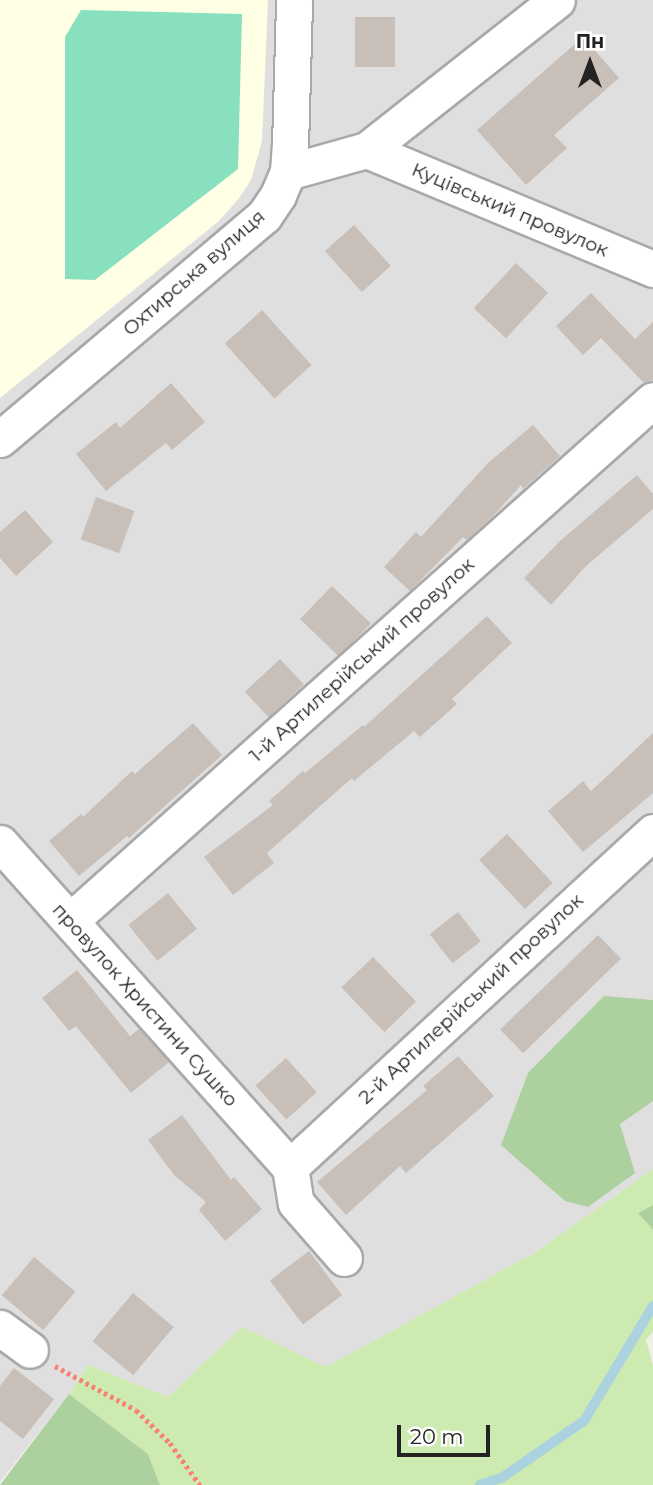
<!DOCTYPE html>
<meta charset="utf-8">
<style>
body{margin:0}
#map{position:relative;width:653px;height:1485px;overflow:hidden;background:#f2efe9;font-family:Montserrat,sans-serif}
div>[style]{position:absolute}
.residential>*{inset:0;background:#e0dfdf}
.education>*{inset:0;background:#ffffe5}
.grass>*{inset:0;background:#cdebb0}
.forest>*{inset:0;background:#add19e}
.pitch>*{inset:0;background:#88e0be}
.stream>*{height:10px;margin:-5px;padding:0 5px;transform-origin:5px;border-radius:5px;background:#aad3df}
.building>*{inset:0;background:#c7bfb8;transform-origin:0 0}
.path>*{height:4.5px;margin-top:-2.25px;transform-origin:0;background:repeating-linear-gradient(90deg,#fa8072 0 3.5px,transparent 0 7px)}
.roads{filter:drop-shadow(2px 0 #a9a9a9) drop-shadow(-2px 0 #a9a9a9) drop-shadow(0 2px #a9a9a9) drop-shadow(0 -2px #a9a9a9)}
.minor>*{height:35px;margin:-17.5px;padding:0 17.5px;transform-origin:17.5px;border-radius:17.5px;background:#fff}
span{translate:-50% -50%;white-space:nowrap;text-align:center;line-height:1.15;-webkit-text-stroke:6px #fff;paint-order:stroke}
.street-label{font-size:19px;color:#222}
.north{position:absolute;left:555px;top:28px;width:70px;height:70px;-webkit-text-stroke:5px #fff;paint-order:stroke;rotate:0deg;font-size:19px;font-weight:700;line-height:28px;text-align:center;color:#222}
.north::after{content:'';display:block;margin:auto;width:24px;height:32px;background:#222;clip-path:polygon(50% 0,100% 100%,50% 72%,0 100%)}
.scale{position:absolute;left:397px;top:1425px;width:93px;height:32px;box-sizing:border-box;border:4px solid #222;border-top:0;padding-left:9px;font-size:21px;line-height:24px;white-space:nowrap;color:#222;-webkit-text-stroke:5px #fff;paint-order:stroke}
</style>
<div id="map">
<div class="residential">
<div style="clip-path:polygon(0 0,653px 0,653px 1169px,536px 1252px,326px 1367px,242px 1327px,168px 1397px,88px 1365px,69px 1394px,0 1482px)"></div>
</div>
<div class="education">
<div style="clip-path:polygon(0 0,268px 0,262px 141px,251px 180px,240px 197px,219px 221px,0 398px)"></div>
</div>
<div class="grass">
<div style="clip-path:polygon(653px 1169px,653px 1205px,638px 1213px,653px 1230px,653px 1332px,646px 1340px,653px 1365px,653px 1485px,160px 1485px,148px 1454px,69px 1394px,88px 1365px,168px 1397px,242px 1327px,326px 1367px,536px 1252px)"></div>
</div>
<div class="forest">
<div style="clip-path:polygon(604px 996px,653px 1000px,653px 1101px,620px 1124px,635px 1173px,588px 1207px,565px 1201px,501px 1145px,528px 1073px)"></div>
<div style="clip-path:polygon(653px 1205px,653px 1230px,638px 1213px)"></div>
<div style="clip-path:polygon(69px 1394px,148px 1454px,160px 1485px,0 1485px)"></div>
</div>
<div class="pitch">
<div style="clip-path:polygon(81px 10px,242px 14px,238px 169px,95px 280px,65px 279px,65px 37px)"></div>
</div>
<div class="stream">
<div style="left:480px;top:1485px;width:24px;rotate:-19deg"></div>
<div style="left:503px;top:1477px;width:98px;rotate:-34.7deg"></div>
<div style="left:584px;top:1421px;width:134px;rotate:-59deg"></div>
</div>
<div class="building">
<div style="left:355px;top:17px;width:40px;height:50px"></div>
<div style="clip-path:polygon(583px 37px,619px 78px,554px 135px,567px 148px,526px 185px,477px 130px)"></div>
<div style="left:354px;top:225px;width:55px;height:39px;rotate:48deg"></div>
<div style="left:516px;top:263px;width:44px;height:62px;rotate:43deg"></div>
<div style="clip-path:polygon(591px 293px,635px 339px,653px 322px,653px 380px,644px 383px,601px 338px,583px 355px,556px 326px)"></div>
<div style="left:262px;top:310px;width:74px;height:50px;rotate:48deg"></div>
<div style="clip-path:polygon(171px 383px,205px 422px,172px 450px,166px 443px,106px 491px,76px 454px,116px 422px,120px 428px)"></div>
<div style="clip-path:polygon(533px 425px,560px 456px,523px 489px,521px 485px,493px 516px,467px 540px,463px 537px,410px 591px,384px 567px,416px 532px,421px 537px,488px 463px)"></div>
<div style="clip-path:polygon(637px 475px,653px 494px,653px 509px,586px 566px,551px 605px,524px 578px,560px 541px)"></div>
<div style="left:96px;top:497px;width:41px;height:45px;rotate:20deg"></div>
<div style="clip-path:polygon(25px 510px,53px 542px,16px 576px,0 558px,0 532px)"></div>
<div style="left:332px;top:586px;width:54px;height:46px;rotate:44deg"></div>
<div style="clip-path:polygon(487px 616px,512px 643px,452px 699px,457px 704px,420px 737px,414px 731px,354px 781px,352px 778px,267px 853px,274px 863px,233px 895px,204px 857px,273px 805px,269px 801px,303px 771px,305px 773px,363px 725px,364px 727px)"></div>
<div style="left:280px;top:659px;width:35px;height:48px;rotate:47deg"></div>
<div style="clip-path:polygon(193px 723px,222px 755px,129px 838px,127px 836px,79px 876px,49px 841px,81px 814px,83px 817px,132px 771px,135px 774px)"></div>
<div style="clip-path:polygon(653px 733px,653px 793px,583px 852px,548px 811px,583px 781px,591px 791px)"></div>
<div style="left:507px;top:834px;width:67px;height:38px;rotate:47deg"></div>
<div style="left:168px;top:893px;width:46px;height:51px;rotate:51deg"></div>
<div style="left:458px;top:912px;width:37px;height:36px;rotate:52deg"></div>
<div style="left:598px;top:935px;width:33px;height:136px;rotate:46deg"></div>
<div style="left:373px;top:957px;width:62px;height:44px;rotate:46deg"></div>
<div style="clip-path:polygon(77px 970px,130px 1036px,139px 1029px,169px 1062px,131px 1093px,76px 1026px,69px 1031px,42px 998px)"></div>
<div style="clip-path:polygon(458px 1056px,494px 1096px,406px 1173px,400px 1166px,346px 1215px,317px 1182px,427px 1090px,423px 1086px)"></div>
<div style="left:286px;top:1058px;width:46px;height:41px;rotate:48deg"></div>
<div style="clip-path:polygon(182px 1115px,231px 1180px,234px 1177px,262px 1209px,225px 1241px,199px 1210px,206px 1202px,174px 1175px,148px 1140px)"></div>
<div style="left:309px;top:1251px;width:55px;height:49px;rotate:53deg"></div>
<div style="left:34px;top:1257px;width:54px;height:50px;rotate:40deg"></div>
<div style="left:133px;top:1293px;width:53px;height:63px;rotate:40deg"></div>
<div style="clip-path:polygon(14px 1368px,54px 1399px,23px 1439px,0 1421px,0 1386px)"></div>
</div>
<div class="path">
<div style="left:55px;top:1366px;width:92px;rotate:28.5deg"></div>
<div style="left:136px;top:1410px;width:47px;rotate:44.1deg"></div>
<div style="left:170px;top:1443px;width:52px;rotate:54.5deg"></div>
</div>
<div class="roads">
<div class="minor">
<div style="left:367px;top:150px;width:310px;rotate:22.6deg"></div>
<div style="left:288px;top:172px;width:82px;rotate:-15.6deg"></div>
<div style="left:367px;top:150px;width:242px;rotate:-38.3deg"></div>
<div style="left:0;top:439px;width:346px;rotate:-40.2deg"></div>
<div style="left:264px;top:216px;width:25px;rotate:-56deg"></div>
<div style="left:278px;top:195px;width:25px;rotate:-67deg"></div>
<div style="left:288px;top:172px;width:26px;rotate:-86deg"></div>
<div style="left:290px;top:146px;width:146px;rotate:-88.4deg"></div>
<div style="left:0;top:843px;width:435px;rotate:48.2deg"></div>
<div style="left:71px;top:920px;width:780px;rotate:-41.78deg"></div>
<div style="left:290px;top:1167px;width:494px;rotate:-42.7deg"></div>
<div style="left:290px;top:1167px;width:36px;rotate:81deg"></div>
<div style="left:296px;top:1203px;width:73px;rotate:48.9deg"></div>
<div style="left:0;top:1328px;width:37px;rotate:36deg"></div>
</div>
</div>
<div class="street-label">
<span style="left:510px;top:210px;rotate:23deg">Куцівський провулок</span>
<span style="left:194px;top:273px;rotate:-41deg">Охтирська вулиця</span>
<span style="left:362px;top:660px;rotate:-42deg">1-й Артилерійський провулок</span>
<span style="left:471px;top:999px;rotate:-43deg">2-й Артилерійський провулок</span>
<span style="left:145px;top:1005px;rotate:48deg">провулок Христини Сушко</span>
</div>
<div class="north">Пн</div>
<div class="scale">20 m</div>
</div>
